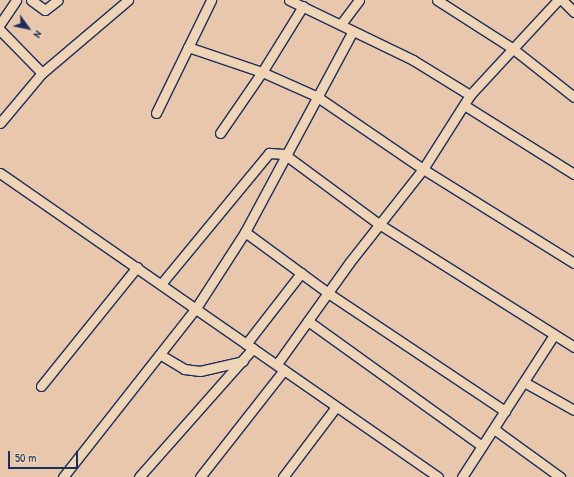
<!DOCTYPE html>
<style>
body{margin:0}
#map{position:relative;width:574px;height:477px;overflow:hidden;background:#e9c7ac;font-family:"Patrick Hand",sans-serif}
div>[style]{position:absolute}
.roads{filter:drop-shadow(1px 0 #1b2f5e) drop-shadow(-1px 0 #1b2f5e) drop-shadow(0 1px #1b2f5e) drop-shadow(0 -1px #1b2f5e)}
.street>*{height:9px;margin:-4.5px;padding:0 4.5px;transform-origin:4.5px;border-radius:4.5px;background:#efd5b6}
span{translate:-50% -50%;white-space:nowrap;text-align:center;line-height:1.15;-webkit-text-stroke:4px #efd5b6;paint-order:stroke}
.north{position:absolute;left:8px;top:8px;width:40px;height:40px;-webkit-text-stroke:3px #efd5b6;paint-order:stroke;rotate:123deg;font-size:11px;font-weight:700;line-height:16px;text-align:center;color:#1b2f5e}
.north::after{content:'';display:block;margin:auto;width:14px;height:18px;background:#1b2f5e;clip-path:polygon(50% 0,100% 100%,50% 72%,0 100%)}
.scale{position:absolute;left:8px;top:451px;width:70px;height:18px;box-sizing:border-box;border:2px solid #1b2f5e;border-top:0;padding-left:5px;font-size:12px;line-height:14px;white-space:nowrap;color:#1b2f5e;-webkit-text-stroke:3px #efd5b6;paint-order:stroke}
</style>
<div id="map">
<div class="roads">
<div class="street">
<div style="left:31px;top:0;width:17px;rotate:36deg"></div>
<div style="left:45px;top:10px;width:16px;rotate:-38deg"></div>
<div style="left:289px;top:0;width:138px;rotate:25.8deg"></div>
<div style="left:413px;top:60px;width:67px;rotate:31.6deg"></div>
<div style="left:437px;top:0;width:89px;rotate:32.6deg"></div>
<div style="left:512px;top:48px;width:79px;rotate:38.3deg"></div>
<div style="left:562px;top:0;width:17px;rotate:45deg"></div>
<div style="left:303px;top:6px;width:78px;rotate:121.8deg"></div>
<div style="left:262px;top:72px;width:59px;rotate:24deg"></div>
<div style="left:316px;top:96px;width:130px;rotate:34.3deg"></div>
<div style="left:423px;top:169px;width:178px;rotate:31.9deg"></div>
<div style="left:0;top:24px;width:29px;rotate:-56deg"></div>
<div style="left:341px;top:24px;width:30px;rotate:-53deg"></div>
<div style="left:0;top:30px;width:60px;rotate:45.7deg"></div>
<div style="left:188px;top:47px;width:78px;rotate:18.7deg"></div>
<div style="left:262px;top:72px;width:74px;rotate:124.5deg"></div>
<div style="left:464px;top:105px;width:130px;rotate:32.1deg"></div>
<div style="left:156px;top:113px;width:126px;rotate:-64deg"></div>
<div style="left:0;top:123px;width:65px;rotate:-50deg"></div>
<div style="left:42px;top:73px;width:113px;rotate:-40.3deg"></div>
<div style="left:0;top:173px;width:533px;rotate:34.76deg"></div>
<div style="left:245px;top:232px;width:103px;rotate:36.3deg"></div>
<div style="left:328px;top:293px;width:213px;rotate:33.7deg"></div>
<div style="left:161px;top:284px;width:170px;rotate:-50.5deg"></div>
<div style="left:269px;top:153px;width:15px;rotate:4deg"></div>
<div style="left:284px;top:154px;width:118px;rotate:36.4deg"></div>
<div style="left:379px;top:224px;width:231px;rotate:32.2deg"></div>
<div style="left:308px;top:321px;width:214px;rotate:35.7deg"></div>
<div style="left:246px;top:344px;width:90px;rotate:-52.2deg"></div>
<div style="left:161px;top:355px;width:27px;rotate:31deg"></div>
<div style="left:184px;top:369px;width:16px;rotate:7deg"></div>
<div style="left:200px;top:371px;width:44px;rotate:-13.1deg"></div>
<div style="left:277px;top:364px;width:124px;rotate:-54.5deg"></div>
<div style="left:349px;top:263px;width:120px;rotate:-51.8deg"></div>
<div style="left:423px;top:169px;width:88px;rotate:-57.6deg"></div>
<div style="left:470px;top:95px;width:129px;rotate:-47.2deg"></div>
<div style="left:524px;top:382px;width:57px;rotate:29.2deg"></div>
<div style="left:41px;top:386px;width:153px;rotate:-51.1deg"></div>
<div style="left:494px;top:429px;width:82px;rotate:36deg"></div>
<div style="left:63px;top:477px;width:215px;rotate:-51.8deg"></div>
<div style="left:196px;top:308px;width:90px;rotate:-57.2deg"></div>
<div style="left:245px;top:232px;width:228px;rotate:-61.8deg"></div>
<div style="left:139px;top:477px;width:172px;rotate:-48.5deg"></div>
<div style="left:200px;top:477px;width:136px;rotate:-51.9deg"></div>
<div style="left:283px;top:477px;width:88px;rotate:-52.9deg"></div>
<div style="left:462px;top:477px;width:169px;rotate:-57.1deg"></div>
</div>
</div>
<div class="north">N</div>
<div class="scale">50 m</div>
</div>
